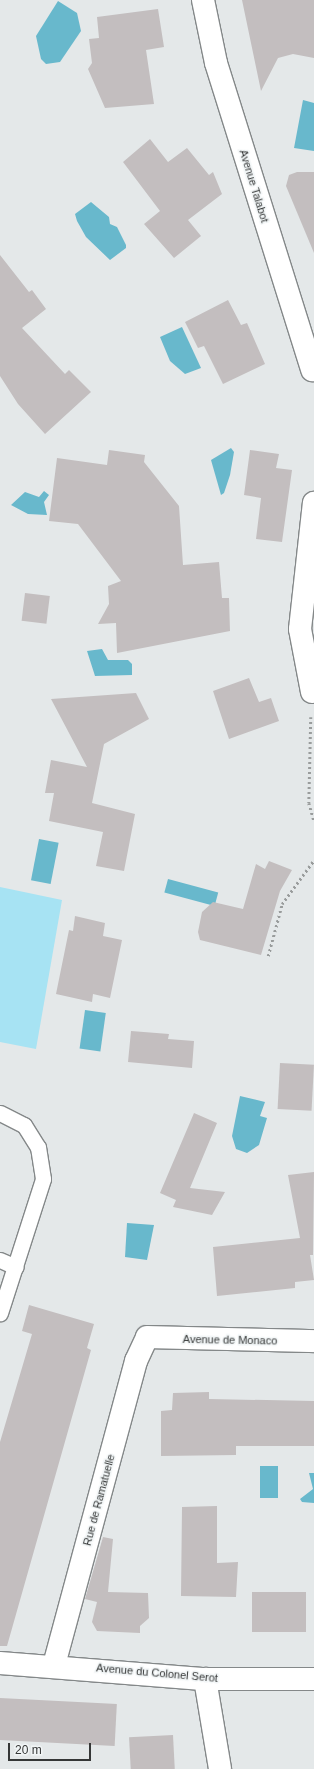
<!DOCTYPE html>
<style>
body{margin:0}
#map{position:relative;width:314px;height:1769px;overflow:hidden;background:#e4e8e9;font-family:Arial,sans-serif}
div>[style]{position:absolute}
.green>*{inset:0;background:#a7e3f3}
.water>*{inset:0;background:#68b8cc;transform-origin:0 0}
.building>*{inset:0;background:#c3bebf;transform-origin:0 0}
.path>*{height:2.5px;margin-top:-1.25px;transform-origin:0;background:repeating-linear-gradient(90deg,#999c9c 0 2px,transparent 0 5px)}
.roads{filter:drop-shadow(1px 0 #848889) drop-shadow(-1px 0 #848889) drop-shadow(0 1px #848889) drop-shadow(0 -1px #848889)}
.service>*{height:15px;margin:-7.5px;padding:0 7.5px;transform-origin:7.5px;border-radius:7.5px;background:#fff}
.minor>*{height:22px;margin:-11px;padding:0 11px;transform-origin:11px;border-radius:11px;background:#fff}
span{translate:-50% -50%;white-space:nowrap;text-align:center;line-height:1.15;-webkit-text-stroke:3px #f1f5f6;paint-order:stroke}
.street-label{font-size:11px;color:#353737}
.scale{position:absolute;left:8px;top:1743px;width:83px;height:18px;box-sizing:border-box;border:2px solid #353737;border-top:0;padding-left:5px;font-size:12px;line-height:14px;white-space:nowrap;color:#353737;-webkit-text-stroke:3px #f1f5f6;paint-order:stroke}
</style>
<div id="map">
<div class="green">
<div style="clip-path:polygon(0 887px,62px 900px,36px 1049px,0 1042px)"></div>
</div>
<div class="water">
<div style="clip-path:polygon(58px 1px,77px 13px,81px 31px,60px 62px,46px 64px,41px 59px,36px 36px)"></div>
<div style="clip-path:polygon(303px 100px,314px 103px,314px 151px,294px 148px)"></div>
<div style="clip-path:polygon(91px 202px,109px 217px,110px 224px,117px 227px,126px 245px,126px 248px,110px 260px,86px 237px,77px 221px,75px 214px)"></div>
<div style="clip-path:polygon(182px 327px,201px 368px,185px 374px,170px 361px,160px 337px)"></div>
<div style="clip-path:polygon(231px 448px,234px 452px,230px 475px,224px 493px,221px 495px,211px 460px)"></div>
<div style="clip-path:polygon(44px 491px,49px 495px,44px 502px,47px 515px,28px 514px,11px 505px,25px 492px,39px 497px)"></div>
<div style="clip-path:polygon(102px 649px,108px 660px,128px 660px,132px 664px,132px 675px,95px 676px,87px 651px)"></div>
<div style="left:39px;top:839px;width:20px;height:42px;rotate:11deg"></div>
<div style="left:168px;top:879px;width:52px;height:14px;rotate:15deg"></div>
<div style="left:85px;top:1010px;width:21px;height:39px;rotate:8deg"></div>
<div style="clip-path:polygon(240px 1096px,265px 1102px,260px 1116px,267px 1118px,259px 1145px,247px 1153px,236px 1149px,232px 1136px)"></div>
<div style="clip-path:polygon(127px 1223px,154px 1225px,147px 1260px,125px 1257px)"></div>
<div style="left:260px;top:1466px;width:18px;height:32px"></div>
<div style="clip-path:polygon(309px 1473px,314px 1473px,314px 1503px,302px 1502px,300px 1499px,313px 1489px)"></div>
</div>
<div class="building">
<div style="clip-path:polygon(242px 0,314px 0,314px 58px,293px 54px,278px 58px,261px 91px)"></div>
<div style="clip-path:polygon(158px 9px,164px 47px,146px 50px,154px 104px,105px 108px,88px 69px,92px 63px,89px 39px,99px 38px,97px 17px)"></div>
<div style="clip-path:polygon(150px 139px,168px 162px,187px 148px,209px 175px,213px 172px,222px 194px,188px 220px,201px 236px,174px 258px,144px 224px,160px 211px,123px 162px)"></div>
<div style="clip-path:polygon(297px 172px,314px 172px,314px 253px,286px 186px,289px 175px)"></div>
<div style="clip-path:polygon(0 255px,29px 292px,32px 290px,46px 309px,22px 328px,65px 374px,69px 370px,91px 392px,45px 434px,18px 404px,0 376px)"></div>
<div style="clip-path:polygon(228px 300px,241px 325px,247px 323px,265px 364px,223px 384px,204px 346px,198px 348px,185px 322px)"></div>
<div style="clip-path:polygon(109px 450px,145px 455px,144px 462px,179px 506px,183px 565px,219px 562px,222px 598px,229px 598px,230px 631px,117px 653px,116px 623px,98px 624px,109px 604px,108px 586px,121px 581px,78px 524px,49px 521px,57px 458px,107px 465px)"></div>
<div style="clip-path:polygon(250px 450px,279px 454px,276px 468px,292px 470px,282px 542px,256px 539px,261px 498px,244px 495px)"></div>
<div style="left:25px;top:593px;width:25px;height:28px;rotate:7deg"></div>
<div style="clip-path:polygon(249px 678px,259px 702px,271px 698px,279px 721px,229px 739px,213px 691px)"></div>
<div style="clip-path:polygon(136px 693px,149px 719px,104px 744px,92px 803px,135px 814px,124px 871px,96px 866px,103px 832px,49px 821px,54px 793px,45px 793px,51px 760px,87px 767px,51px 699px)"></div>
<div style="clip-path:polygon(269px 861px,292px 870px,280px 891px,261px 955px,200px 940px,198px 932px,202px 912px,213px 902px,243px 909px,256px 864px,265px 869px)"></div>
<div style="clip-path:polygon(75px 916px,105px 923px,103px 936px,122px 940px,110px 998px,93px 994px,92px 1002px,56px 994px,69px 930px,73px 931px)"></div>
<div style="clip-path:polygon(131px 1031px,169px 1034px,168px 1039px,194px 1041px,192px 1068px,128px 1062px)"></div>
<div style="left:280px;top:1063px;width:34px;height:46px;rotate:3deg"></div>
<div style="clip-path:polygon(194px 1113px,217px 1123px,190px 1188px,225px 1192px,212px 1215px,173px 1207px,176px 1200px,160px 1193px)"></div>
<div style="clip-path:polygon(314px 1172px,313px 1255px,310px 1255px,314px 1280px,295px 1282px,295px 1288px,217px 1296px,213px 1247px,300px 1238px,288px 1175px)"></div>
<div style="clip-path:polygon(29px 1305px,94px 1324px,87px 1348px,91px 1350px,7px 1646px,0 1646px,0 1442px,32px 1334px,22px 1331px)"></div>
<div style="clip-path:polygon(209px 1392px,209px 1399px,314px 1401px,314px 1446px,236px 1446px,236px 1455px,161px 1456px,161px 1411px,172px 1410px,173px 1393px)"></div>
<div style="clip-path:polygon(217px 1506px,217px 1563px,238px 1562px,236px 1597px,181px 1596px,182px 1507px)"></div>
<div style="clip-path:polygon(103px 1537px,113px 1539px,108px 1592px,148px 1593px,149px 1618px,140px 1626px,140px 1633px,97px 1631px,92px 1622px,97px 1602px,85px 1599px)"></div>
<div style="left:252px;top:1592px;width:54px;height:40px"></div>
<div style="left:0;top:1698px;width:117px;height:42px;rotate:3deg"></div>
<div style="left:173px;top:1735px;width:34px;height:44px;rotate:87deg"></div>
</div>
<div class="path">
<div style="left:311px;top:717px;width:86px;rotate:91.3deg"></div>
<div style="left:309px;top:803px;width:18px;rotate:74deg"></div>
<div style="left:268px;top:956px;width:54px;rotate:-74.9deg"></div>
<div style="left:282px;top:904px;width:54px;rotate:-54deg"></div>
</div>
<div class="roads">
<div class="service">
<div style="left:0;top:1113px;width:27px;rotate:27deg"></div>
<div style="left:24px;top:1125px;width:26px;rotate:58deg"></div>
<div style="left:38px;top:1147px;width:32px;rotate:81deg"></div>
<div style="left:43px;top:1179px;width:141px;rotate:107.8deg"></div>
<div style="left:0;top:1260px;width:17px;rotate:24deg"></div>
</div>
<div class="minor">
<div style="left:203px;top:0;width:64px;rotate:78.3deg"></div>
<div style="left:216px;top:63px;width:322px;rotate:72.6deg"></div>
<div style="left:312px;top:692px;width:64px;rotate:-100.8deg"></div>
<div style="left:300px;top:629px;width:127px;rotate:-83.7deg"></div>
<div style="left:0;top:1663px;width:206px;rotate:4.5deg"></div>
<div style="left:205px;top:1679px;width:109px"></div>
<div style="left:54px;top:1665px;width:315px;rotate:-74.9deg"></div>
<div style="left:136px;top:1361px;width:26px;rotate:-65deg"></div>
<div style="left:147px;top:1337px;width:167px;rotate:1.4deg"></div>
<div style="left:205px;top:1679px;width:91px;rotate:80.5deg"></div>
</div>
</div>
<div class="street-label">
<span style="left:254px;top:186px;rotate:73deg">Avenue Talabot</span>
<span style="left:230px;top:1340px;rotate:1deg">Avenue de Monaco</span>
<span style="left:99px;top:1500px;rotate:-75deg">Rue de Ramatuelle</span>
<span style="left:157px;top:1673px;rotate:5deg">Avenue du Colonel Serot</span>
</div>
<div class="scale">20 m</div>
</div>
